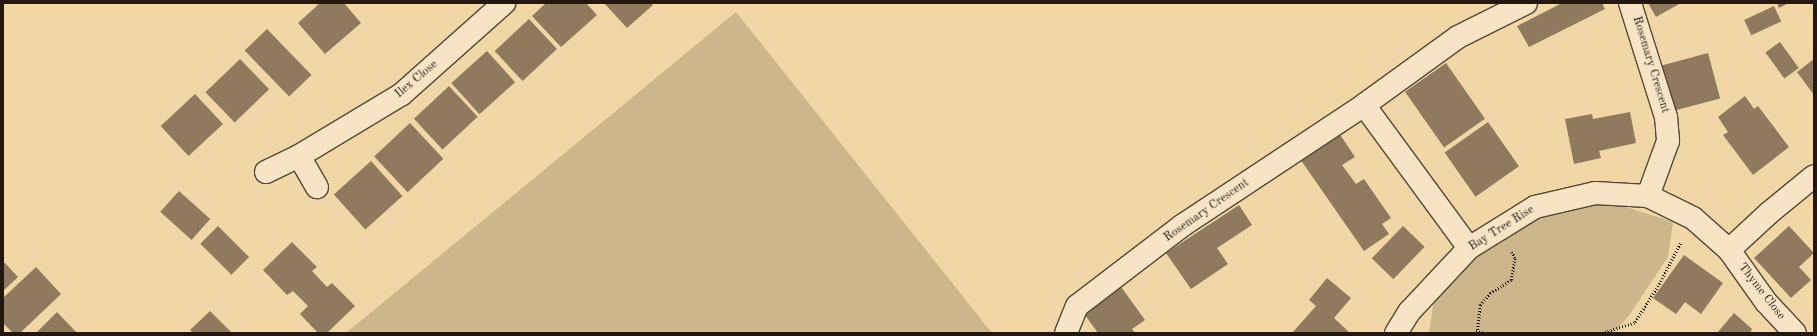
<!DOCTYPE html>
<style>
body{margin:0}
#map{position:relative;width:1817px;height:336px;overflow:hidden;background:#f1d6a6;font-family:"Old Standard TT",serif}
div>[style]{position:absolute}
.green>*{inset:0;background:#ceb68c}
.building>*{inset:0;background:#8f7a5e;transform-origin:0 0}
.path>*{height:2.5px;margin-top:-1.25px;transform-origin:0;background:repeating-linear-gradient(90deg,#241710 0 1px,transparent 0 3px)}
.roads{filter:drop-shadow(1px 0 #574736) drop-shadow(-1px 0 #574736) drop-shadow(0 1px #574736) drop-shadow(0 -1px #574736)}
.street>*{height:22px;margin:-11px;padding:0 11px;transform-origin:11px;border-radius:11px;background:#f6e4c5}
span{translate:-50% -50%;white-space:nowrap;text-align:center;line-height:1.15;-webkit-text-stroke:4px #f6e4c5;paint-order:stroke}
.street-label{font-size:12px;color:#241710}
.frame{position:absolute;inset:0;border:4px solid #241710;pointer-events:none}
</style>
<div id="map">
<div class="green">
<div style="clip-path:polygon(736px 12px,992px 333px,346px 333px)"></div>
<div style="clip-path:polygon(1595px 193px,1629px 208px,1673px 222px,1668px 257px,1628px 317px,1613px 333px,1429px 333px,1433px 306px,1469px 248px,1497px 229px)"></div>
</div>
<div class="building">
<div style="clip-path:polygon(320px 3px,344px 3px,361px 23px,325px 54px,298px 23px)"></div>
<div style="clip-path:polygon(546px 3px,586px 3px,597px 15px,561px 47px,532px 16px)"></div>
<div style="clip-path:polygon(604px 3px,651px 3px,653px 5px,627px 28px)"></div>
<div style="clip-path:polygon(1562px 3px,1602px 3px,1605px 9px,1529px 47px,1517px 26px)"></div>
<div style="clip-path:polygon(1648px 3px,1681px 3px,1656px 17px)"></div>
<div style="clip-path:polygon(1777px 3px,1789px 3px,1779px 8px)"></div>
<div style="left:1774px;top:6px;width:17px;height:33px;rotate:65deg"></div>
<div style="left:529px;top:19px;width:41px;height:47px;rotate:47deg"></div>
<div style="left:267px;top:29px;width:64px;height:31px;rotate:46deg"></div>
<div style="left:1780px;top:42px;width:32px;height:18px;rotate:54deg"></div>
<div style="left:487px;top:51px;width:42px;height:48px;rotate:48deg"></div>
<div style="left:1708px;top:53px;width:47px;height:48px;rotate:75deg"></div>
<div style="left:240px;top:59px;width:42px;height:48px;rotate:46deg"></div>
<div style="clip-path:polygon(1814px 59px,1814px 95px,1797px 72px)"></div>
<div style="left:1446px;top:63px;width:68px;height:50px;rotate:55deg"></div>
<div style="left:449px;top:86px;width:42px;height:48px;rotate:47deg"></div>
<div style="left:195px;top:94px;width:41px;height:47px;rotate:47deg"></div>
<div style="clip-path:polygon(1745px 96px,1754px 109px,1758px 106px,1789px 147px,1753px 175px,1723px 135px,1728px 132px,1718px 117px)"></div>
<div style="clip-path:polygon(1630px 112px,1636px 143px,1599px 151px,1601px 158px,1574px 164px,1565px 119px,1592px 114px,1593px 119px)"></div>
<div style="left:1488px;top:122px;width:54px;height:53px;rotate:55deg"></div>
<div style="left:410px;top:123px;width:49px;height:49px;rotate:47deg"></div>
<div style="clip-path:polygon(1337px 130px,1355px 157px,1342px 165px,1356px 184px,1364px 179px,1391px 218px,1382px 224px,1389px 234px,1364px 251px,1298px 156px)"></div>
<div style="left:371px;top:161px;width:47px;height:50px;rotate:48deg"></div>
<div style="left:179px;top:191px;width:42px;height:28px;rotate:42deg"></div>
<div style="clip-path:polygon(1239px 205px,1252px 225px,1217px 248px,1228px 264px,1191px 289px,1166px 253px)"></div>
<div style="left:218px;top:226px;width:44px;height:25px;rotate:45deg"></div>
<div style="left:1403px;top:226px;width:30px;height:45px;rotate:44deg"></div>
<div style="clip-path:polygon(1789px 226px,1814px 253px,1799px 267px,1811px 280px,1791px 298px,1754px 258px)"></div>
<div style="clip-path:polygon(292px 242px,317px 267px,312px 271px,327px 287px,332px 283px,355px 306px,327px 333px,318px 333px,300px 314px,308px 306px,293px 291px,287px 295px,263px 270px)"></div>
<div style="clip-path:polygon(1684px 255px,1723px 283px,1701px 314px,1685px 302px,1676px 314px,1653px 298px)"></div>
<div style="clip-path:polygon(3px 261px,18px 277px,3px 291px)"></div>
<div style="clip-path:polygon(36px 267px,61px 294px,20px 333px,13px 333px,3px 323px,3px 298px)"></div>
<div style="clip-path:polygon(1327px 278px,1351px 298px,1334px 318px,1349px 332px,1292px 333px,1316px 306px,1309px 300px)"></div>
<div style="clip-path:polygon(1119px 284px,1145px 320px,1132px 329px,1135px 333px,1098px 333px,1082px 311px)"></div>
<div style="clip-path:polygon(210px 311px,232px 333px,193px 333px,190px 330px)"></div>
<div style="clip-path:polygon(57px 312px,77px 333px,36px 333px)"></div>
<div style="clip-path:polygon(1734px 313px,1752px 329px,1750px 333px,1717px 333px)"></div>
</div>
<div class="path">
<div style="left:1476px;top:331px;width:9px;rotate:13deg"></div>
<div style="left:1477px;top:333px;width:28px;rotate:-84deg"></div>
<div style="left:1480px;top:305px;width:16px;rotate:-50deg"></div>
<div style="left:1490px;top:293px;width:25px;rotate:-32deg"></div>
<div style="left:1511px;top:280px;width:22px;rotate:-80deg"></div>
<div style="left:1515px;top:258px;width:7px;rotate:-124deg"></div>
<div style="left:1602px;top:333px;width:35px;rotate:-18deg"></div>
<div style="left:1635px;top:322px;width:45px;rotate:-57.7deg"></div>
<div style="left:1659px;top:284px;width:47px;rotate:-62.4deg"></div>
</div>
<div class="roads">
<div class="street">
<div style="left:1630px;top:3px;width:120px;rotate:72.5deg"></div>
<div style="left:1666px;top:117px;width:24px;rotate:85deg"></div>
<div style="left:1668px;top:141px;width:59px;rotate:110deg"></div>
<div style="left:299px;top:156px;width:36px;rotate:60deg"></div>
<div style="left:266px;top:172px;width:37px;rotate:-26deg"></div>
<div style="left:299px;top:156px;width:120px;rotate:-31deg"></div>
<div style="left:402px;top:94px;width:137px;rotate:-41.7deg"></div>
<div style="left:1469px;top:248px;width:177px;rotate:-126.3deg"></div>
<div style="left:1364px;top:105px;width:116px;rotate:-35.9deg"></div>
<div style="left:1458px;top:37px;width:76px;rotate:-26.6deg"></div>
<div style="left:1729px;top:250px;width:64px;rotate:54.6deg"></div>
<div style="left:1766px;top:302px;width:42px;rotate:46.9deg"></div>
<div style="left:1066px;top:333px;width:29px;rotate:-68deg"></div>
<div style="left:1077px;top:306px;width:133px;rotate:-37.4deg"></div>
<div style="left:1183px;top:225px;width:217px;rotate:-33.5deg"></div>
<div style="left:1396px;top:333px;width:26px;rotate:-58deg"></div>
<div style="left:1410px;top:311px;width:86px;rotate:-46.9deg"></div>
<div style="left:1469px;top:248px;width:78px;rotate:-31.8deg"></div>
<div style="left:1535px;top:207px;width:62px;rotate:-13.1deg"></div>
<div style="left:1595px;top:193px;width:53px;rotate:3.2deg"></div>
<div style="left:1648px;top:196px;width:50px;rotate:26.1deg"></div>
<div style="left:1693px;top:218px;width:48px;rotate:41.6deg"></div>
<div style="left:1729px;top:250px;width:54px;rotate:-42.8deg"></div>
<div style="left:1769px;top:213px;width:58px;rotate:-39.4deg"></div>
</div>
</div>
<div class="street-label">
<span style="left:1650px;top:65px;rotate:73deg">Rosemary Crescent</span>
<span style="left:417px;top:80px;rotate:-40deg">Ilex Close</span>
<span style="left:1207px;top:211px;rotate:-35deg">Rosemary Crescent</span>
<span style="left:1502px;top:229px;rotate:-32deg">Bay Tree Rise</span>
<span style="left:1761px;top:292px;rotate:52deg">Thyme Close</span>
</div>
<div class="frame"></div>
</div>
